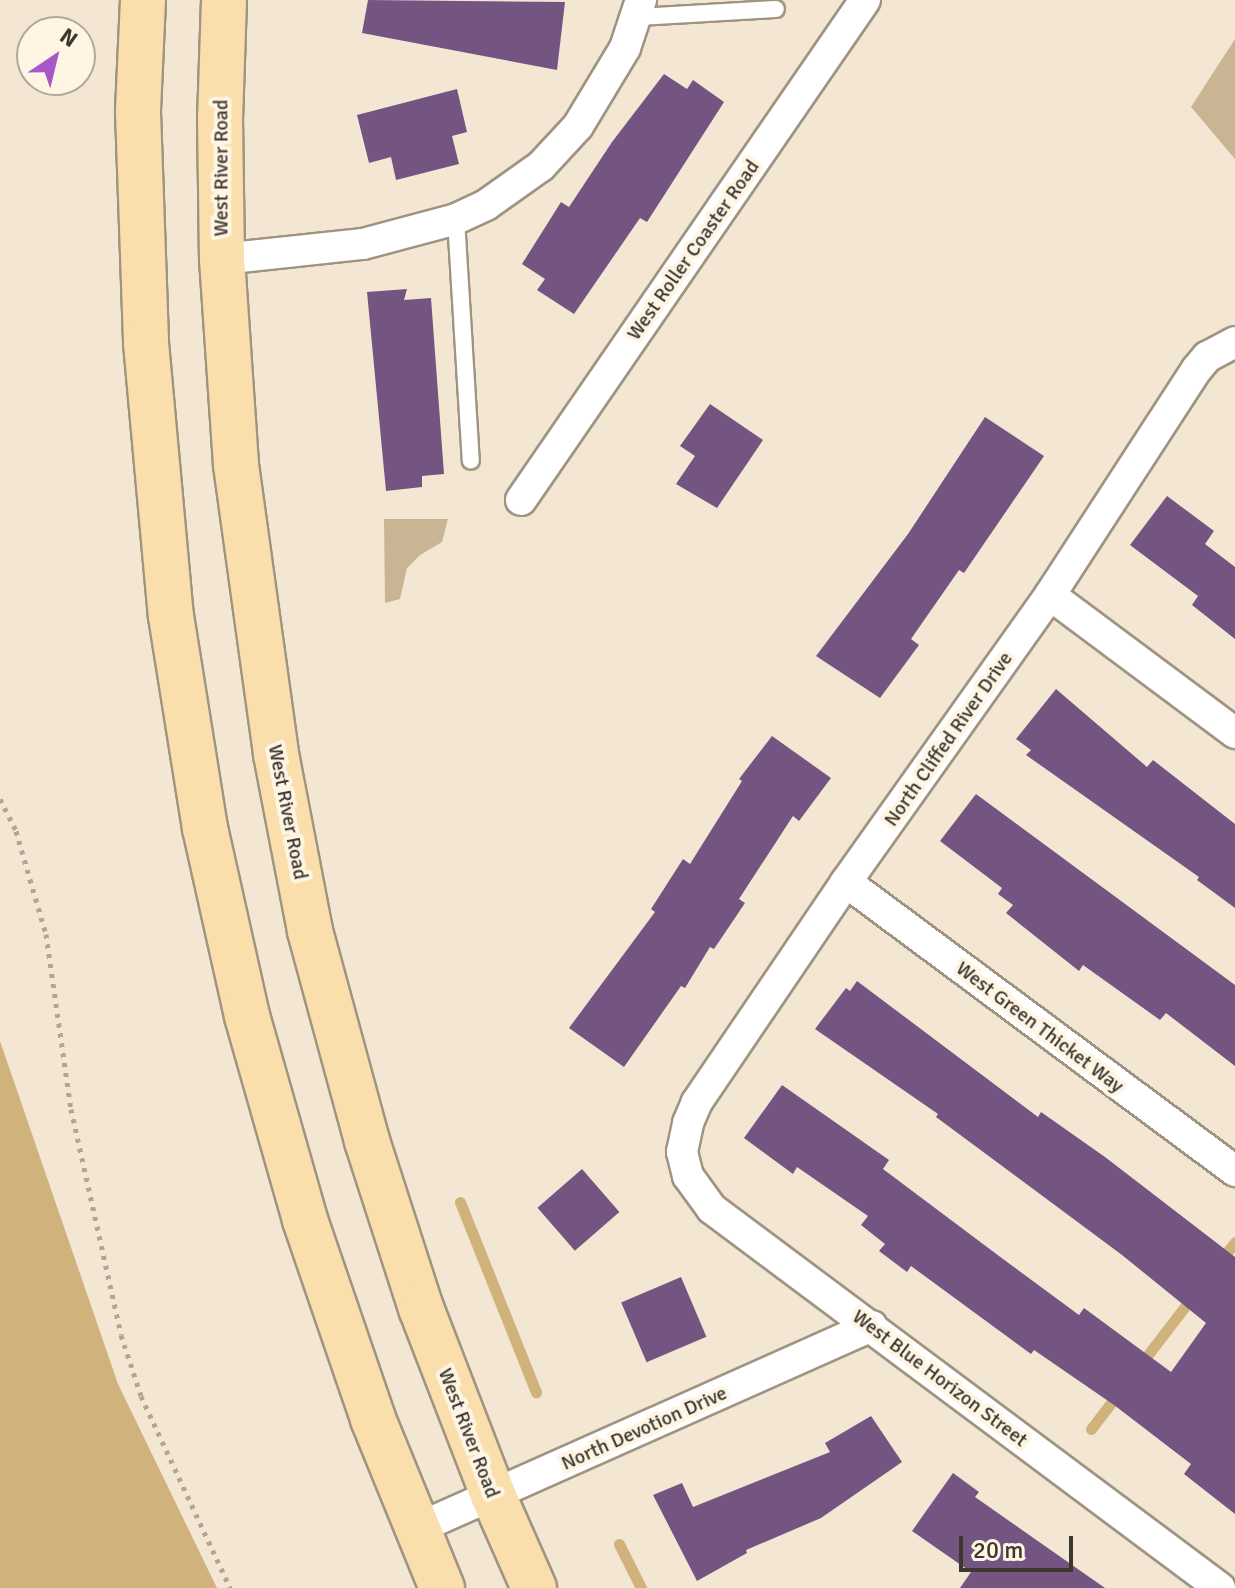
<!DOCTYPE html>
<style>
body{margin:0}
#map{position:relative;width:1235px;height:1588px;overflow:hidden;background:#f3e7d3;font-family:Signika,sans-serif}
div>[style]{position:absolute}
.green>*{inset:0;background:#c9b593}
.water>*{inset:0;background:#d0b27c}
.stream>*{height:11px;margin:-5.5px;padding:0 5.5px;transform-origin:5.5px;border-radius:5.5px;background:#d0b27c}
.building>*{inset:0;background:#745582;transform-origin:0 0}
.path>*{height:5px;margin-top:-2.5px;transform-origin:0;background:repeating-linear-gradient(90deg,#afa696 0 4px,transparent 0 10px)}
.roads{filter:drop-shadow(2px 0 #9f9481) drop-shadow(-2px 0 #9f9481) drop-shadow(0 2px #9f9481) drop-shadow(0 -2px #9f9481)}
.service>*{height:16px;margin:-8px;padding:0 8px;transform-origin:8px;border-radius:8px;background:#fff}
.minor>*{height:30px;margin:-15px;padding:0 15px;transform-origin:15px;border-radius:15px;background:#fff}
.primary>*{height:44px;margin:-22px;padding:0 22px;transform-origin:22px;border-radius:22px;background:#fadfac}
span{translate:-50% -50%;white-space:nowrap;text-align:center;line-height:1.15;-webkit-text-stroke:8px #fef5e4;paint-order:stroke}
.street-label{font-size:20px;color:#3c372f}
.north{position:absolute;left:16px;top:16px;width:80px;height:80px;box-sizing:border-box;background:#fef5e4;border:2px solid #b0a99c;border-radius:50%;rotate:35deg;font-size:22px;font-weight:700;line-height:32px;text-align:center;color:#3c372f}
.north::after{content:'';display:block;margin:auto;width:28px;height:36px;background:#a857c8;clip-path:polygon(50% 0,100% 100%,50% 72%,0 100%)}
.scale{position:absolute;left:959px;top:1536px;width:114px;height:36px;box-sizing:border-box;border:4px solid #3c372f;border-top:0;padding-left:10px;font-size:24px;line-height:28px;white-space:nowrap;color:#3c372f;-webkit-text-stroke:6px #fef5e4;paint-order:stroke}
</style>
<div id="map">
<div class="green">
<div style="clip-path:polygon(1235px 39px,1235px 159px,1191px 107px)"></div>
<div style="clip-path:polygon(384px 519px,448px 519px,442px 542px,420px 555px,407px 568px,400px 599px,385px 603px)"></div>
</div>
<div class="water">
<div style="clip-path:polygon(0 1041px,118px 1384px,217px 1588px,0 1588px)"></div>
</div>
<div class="stream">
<div style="left:460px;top:1202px;width:205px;rotate:68.2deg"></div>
<div style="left:1221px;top:1260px;width:23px;rotate:-52deg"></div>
<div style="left:1140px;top:1365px;width:87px;rotate:-52.5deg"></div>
<div style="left:1091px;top:1429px;width:48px;rotate:-52.7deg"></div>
<div style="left:619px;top:1544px;width:49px;rotate:63.4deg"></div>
</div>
<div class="building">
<div style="clip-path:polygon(368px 0,565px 2px,557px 70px,362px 33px)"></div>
<div style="clip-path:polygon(664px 74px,687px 89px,693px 80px,724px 102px,647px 222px,640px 218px,574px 314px,537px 290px,545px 279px,522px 264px,561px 202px,569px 207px,612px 142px)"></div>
<div style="clip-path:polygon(457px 89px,467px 132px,452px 136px,459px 164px,396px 180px,391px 157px,369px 163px,357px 115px)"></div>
<div style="clip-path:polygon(407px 289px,404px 300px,431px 298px,444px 474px,422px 476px,422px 487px,386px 491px,367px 292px)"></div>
<div style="clip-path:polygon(710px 404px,763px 440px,717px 508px,676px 484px,695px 456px,680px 446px)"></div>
<div style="clip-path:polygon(985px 417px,1044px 456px,964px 573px,959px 570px,911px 639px,919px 645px,880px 698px,816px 656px,908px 534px)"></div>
<div style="clip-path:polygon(1167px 496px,1214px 531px,1205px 544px,1235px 567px,1235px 639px,1192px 605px,1198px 596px,1130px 545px)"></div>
<div style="clip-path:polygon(1056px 689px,1147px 767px,1153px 760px,1235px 824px,1235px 908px,1197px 880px,1199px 877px,1026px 755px,1031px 750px,1016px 739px)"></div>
<div style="clip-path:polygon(772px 736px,831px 778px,799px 821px,793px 816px,739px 899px,745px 903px,714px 949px,710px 947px,685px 988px,681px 986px,624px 1067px,569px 1028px,655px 912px,651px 909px,683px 859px,690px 864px,742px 781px,739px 779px)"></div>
<div style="clip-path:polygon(976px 794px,1235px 985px,1235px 1066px,1166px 1013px,1160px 1020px,1083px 965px,1079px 971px,1006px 913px,1013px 905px,998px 894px,1002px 888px,940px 841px)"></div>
<div style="clip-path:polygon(857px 981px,1038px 1117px,1041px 1112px,1105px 1157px,1235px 1257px,1235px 1514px,1184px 1474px,1191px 1464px,1114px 1405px,1034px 1350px,1031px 1354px,911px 1266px,907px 1272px,879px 1251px,885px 1244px,861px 1225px,868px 1216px,797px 1167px,793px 1174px,744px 1138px,782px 1085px,889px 1160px,883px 1169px,1003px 1259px,1079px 1315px,1084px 1308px,1171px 1372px,1206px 1323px,1122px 1255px,936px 1117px,938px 1114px,815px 1029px,846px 988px,850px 991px)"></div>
<div style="left:582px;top:1169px;width:57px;height:59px;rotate:49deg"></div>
<div style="left:681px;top:1277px;width:65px;height:65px;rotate:67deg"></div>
<div style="clip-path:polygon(871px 1416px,902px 1462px,821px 1518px,746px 1550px,747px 1553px,697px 1581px,653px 1495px,682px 1483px,693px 1507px,830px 1452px,825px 1443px)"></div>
<div style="clip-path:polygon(953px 1473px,979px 1492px,975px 1497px,1105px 1588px,960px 1588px,971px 1572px,912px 1531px)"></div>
</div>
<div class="path">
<div style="left:0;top:799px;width:36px;rotate:63deg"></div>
<div style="left:16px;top:831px;width:107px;rotate:73.8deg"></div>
<div style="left:46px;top:934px;width:177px;rotate:81.9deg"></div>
<div style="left:71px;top:1109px;width:231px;rotate:77.5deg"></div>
<div style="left:121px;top:1335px;width:64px;rotate:71.8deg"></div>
<div style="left:141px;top:1396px;width:212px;rotate:65.1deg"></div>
</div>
<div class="roads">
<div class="service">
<div style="left:638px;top:17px;width:138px;rotate:-3.3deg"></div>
<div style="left:456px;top:219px;width:242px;rotate:86.5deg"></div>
</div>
<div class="minor">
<div style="left:222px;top:259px;width:142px;rotate:-6.1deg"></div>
<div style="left:363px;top:244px;width:96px;rotate:-15deg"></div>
<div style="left:456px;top:219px;width:33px;rotate:-25deg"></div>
<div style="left:486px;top:205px;width:67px;rotate:-35.3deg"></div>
<div style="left:541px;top:166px;width:54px;rotate:-47.2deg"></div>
<div style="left:578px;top:126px;width:91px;rotate:-58.9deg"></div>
<div style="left:625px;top:48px;width:51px;rotate:-71.6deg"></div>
<div style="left:521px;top:500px;width:607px;rotate:-55.47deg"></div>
<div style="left:1050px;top:595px;width:231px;rotate:36.7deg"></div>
<div style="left:846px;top:882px;width:485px;rotate:36.6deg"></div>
<div style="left:416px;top:1529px;width:499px;rotate:-24deg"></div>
<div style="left:1220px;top:1588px;width:634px;rotate:-143.27deg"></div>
<div style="left:712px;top:1209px;width:41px;rotate:-126deg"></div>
<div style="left:688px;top:1176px;width:25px;rotate:-104deg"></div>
<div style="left:682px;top:1152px;width:30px;rotate:-78deg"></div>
<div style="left:688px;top:1123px;width:23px;rotate:-67deg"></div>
<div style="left:697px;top:1102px;width:266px;rotate:-55.9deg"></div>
<div style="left:846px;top:882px;width:352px;rotate:-54.6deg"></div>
<div style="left:1050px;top:595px;width:270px;rotate:-57deg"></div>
<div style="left:1197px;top:369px;width:16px;rotate:-50deg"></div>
<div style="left:1207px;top:357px;width:32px;rotate:-28deg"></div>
</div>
<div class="primary">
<div style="left:143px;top:0;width:112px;rotate:92.6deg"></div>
<div style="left:138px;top:112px;width:231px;rotate:88deg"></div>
<div style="left:146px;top:343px;width:274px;rotate:84.8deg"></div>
<div style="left:171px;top:616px;width:215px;rotate:80.9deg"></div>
<div style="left:205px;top:828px;width:193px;rotate:77.4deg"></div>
<div style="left:247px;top:1016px;width:212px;rotate:74.1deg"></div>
<div style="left:305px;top:1220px;width:210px;rotate:71.1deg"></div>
<div style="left:373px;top:1419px;width:183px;rotate:67.8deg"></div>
<div style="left:224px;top:0;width:118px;rotate:91.9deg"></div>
<div style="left:220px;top:118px;width:141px;rotate:89.2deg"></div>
<div style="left:222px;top:259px;width:206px;rotate:86.1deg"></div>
<div style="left:236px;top:465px;width:292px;rotate:82.1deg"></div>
<div style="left:276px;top:754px;width:180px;rotate:79.1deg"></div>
<div style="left:310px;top:931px;width:218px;rotate:74.8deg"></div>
<div style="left:367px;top:1141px;width:176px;rotate:72.1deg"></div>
<div style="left:421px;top:1308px;width:200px;rotate:68.9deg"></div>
<div style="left:493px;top:1495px;width:102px;rotate:66.2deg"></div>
</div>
</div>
<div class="street-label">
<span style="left:221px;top:168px;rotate:-90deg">West River Road</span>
<span style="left:693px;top:250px;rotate:-55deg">West Roller Coaster Road</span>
<span style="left:948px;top:739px;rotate:-55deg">North Cliffed River Drive</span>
<span style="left:288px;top:812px;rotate:79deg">West River Road</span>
<span style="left:1040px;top:1027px;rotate:37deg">West Green Thicket Way</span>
<span style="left:940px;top:1378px;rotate:37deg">West Blue Horizon Street</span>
<span style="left:644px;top:1428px;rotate:-24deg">North Devotion Drive</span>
<span style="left:469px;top:1433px;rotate:69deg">West River Road</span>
</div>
<div class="north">N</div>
<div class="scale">20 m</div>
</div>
